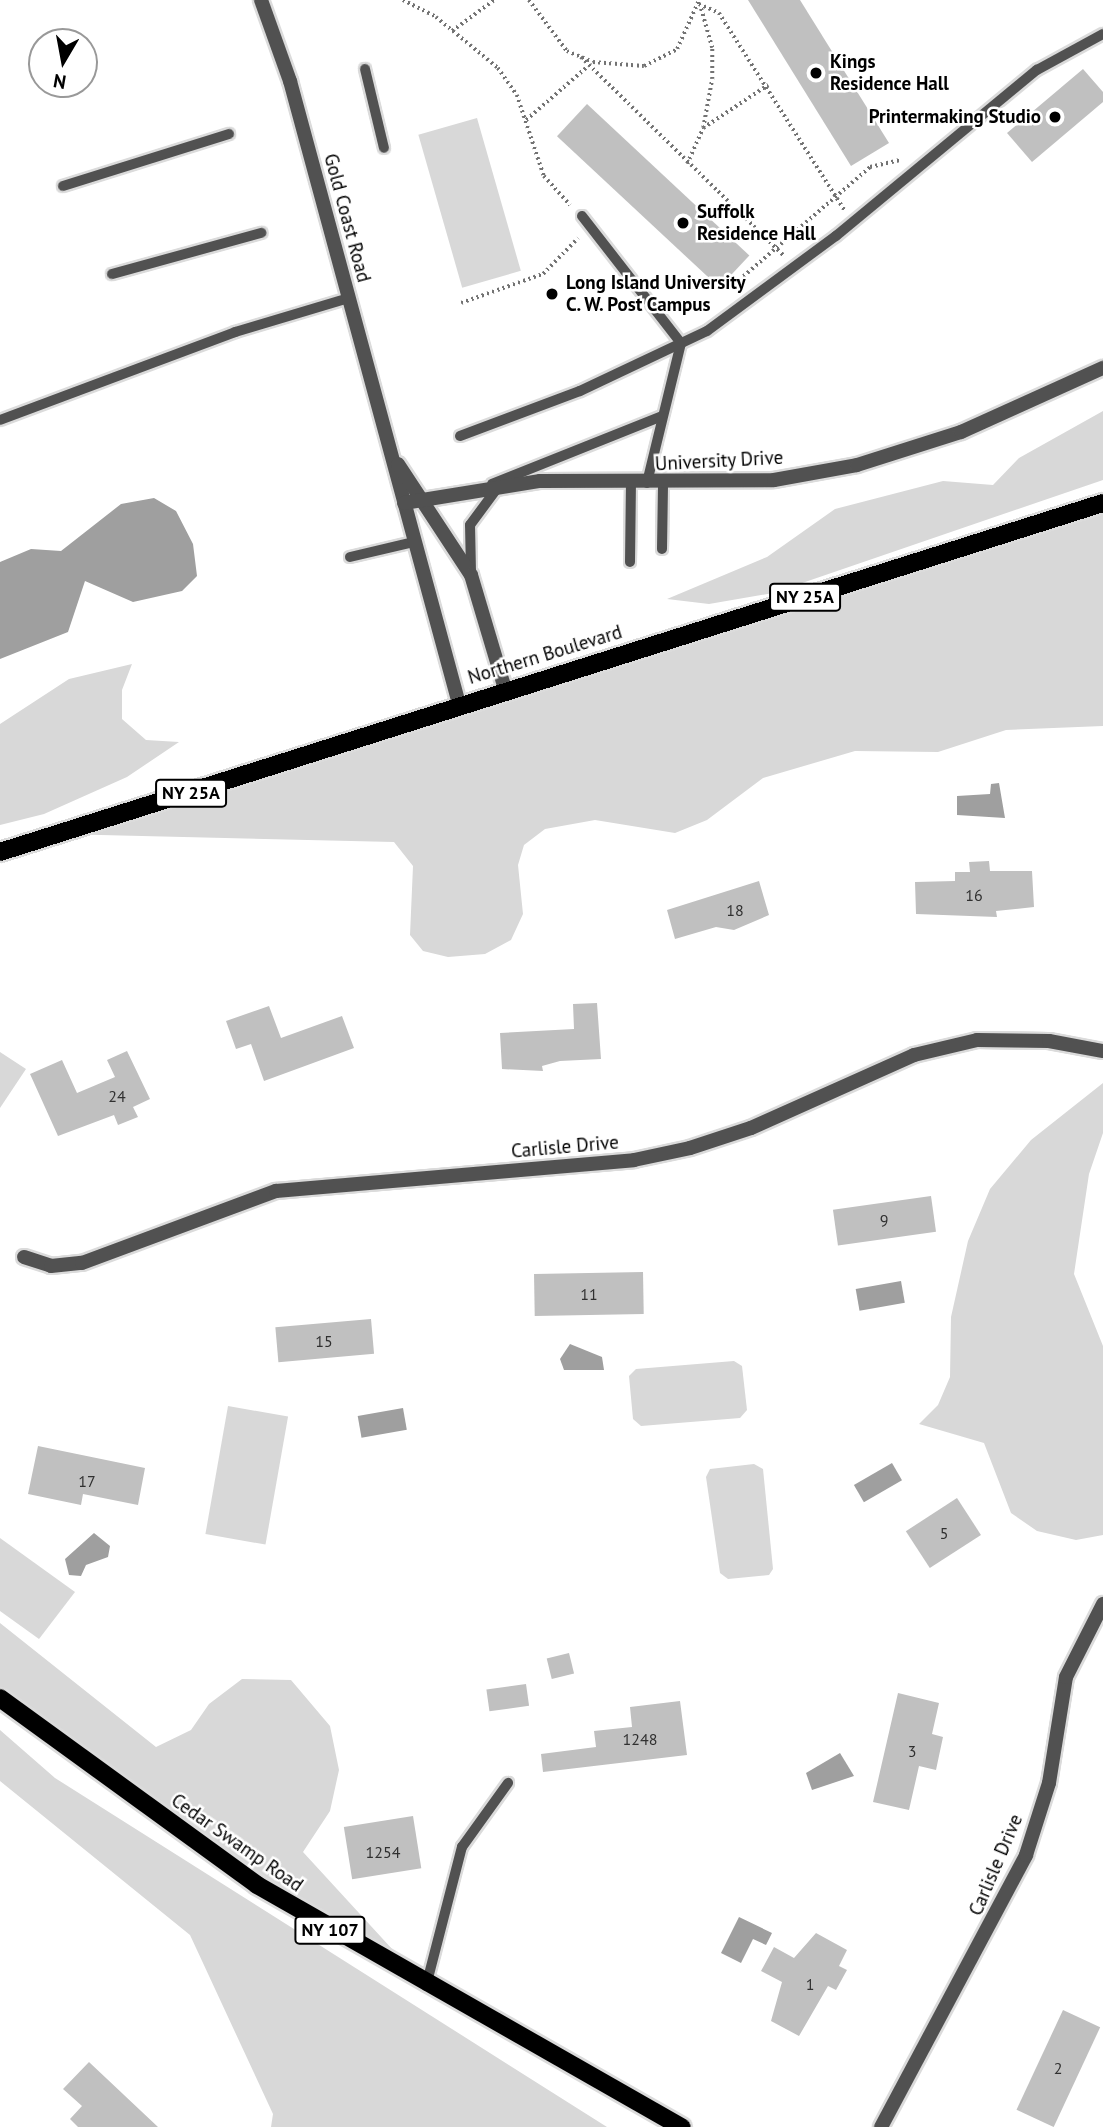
<!DOCTYPE html>
<style>
body{margin:0}
#map{position:relative;width:1103px;height:2127px;overflow:hidden;background:#fff;font-family:"PT Sans",sans-serif}
div>[style]{position:absolute}
.green>*{inset:0;background:#d8d8d8;transform-origin:0 0}
.water>*{inset:0;background:#9f9f9f;transform-origin:0 0}
.building>*{inset:0;background:#c0c0c0;transform-origin:0 0}
.path>*{height:3.5px;margin-top:-1.75px;transform-origin:0;background:repeating-linear-gradient(90deg,#737373 0 2px,transparent 0 5.5px)}
.roads{filter:drop-shadow(2px 0 #dbdbdb) drop-shadow(-2px 0 #dbdbdb) drop-shadow(0 2px #dbdbdb) drop-shadow(0 -2px #dbdbdb)}
.service>*{height:10px;margin:-5px;padding:0 5px;transform-origin:5px;border-radius:5px;background:#515151}
.minor>*{height:14px;margin:-7px;padding:0 7px;transform-origin:7px;border-radius:7px;background:#515151}
.primary>*{height:18px;margin:-9px;padding:0 9px;transform-origin:9px;border-radius:9px;background:#000}
.dots>*{width:19px;height:19px;translate:-50% -50%;box-sizing:border-box;border:4px solid #fff;border-radius:50%}
span{translate:-50% -50%;white-space:nowrap;text-align:center;line-height:1.15;-webkit-text-stroke:5px #fff;paint-order:stroke}
.number-label{font-size:16px;color:#303030}
.number-label span{-webkit-text-stroke-width:0}
.shield-label span{padding:2px 5px;background:#fff;border:2px solid;border-radius:5px;-webkit-text-stroke-width:0}
.shield-label{font-size:18px;color:#000;font-weight:700}
.poi-label{font-size:19px;color:#000;font-weight:700}
.left{translate:0 -50%;text-align:left}
.right{translate:-100% -50%;text-align:right}
.street-label{font-size:19px;color:#000}
.north{position:absolute;left:28px;top:28px;width:70px;height:70px;box-sizing:border-box;background:#fff;border:2px solid #999;border-radius:50%;rotate:190deg;font-size:19px;font-weight:700;line-height:28px;text-align:center;color:#000}
.north::after{content:'';display:block;margin:auto;width:24px;height:32px;background:#000;clip-path:polygon(50% 0,100% 100%,50% 72%,0 100%)}
</style>
<div id="map">
<div class="green">
<div style="left:477px;top:118px;width:159px;height:61px;rotate:74deg"></div>
<div style="clip-path:polygon(1103px 411px,1103px 480px,773px 593px,709px 604px,667px 599px,767px 557px,835px 509px,943px 481px,993px 485px,1019px 458px)"></div>
<div style="clip-path:polygon(1103px 503px,1103px 726px,1006px 730px,938px 752px,855px 751px,763px 778px,707px 820px,675px 833px,595px 820px,545px 829px,524px 845px,518px 865px,523px 914px,511px 940px,485px 954px,448px 957px,423px 951px,410px 935px,413px 866px,394px 842px,59px 834px)"></div>
<div style="clip-path:polygon(132px 664px,122px 690px,122px 719px,146px 740px,179px 742px,127px 777px,44px 814px,0 825px,0 724px,69px 679px)"></div>
<div style="clip-path:polygon(0 1052px,26px 1069px,0 1108px)"></div>
<div style="clip-path:polygon(1103px 1083px,1103px 1133px,1089px 1174px,1074px 1274px,1103px 1346px,1103px 1535px,1076px 1540px,1037px 1531px,1011px 1513px,984px 1443px,919px 1424px,938px 1405px,950px 1377px,951px 1317px,968px 1241px,990px 1189px,1031px 1140px)"></div>
<div style="clip-path:polygon(734px 1361px,742px 1366px,747px 1410px,740px 1418px,641px 1426px,633px 1419px,629px 1376px,636px 1369px)"></div>
<div style="left:228px;top:1406px;width:61px;height:130px;rotate:10deg"></div>
<div style="clip-path:polygon(754px 1464px,763px 1469px,773px 1569px,769px 1575px,728px 1579px,720px 1573px,706px 1477px,710px 1469px)"></div>
<div style="clip-path:polygon(0 1538px,75px 1592px,39px 1639px,0 1611px)"></div>
<div style="clip-path:polygon(0 1623px,156px 1747px,191px 1730px,209px 1704px,242px 1679px,291px 1680px,330px 1726px,339px 1770px,330px 1811px,303px 1852px,426px 1986px,355px 1946px,0 1698px)"></div>
<div style="clip-path:polygon(0 1730px,55px 1778px,607px 2127px,271px 2127px,273px 2114px,190px 1935px,0 1781px)"></div>
</div>
<div class="water">
<div style="clip-path:polygon(154px 498px,176px 511px,193px 544px,197px 576px,182px 591px,133px 602px,85px 581px,68px 632px,0 659px,0 562px,31px 549px,61px 551px,121px 504px)"></div>
<div style="clip-path:polygon(999px 783px,1005px 818px,957px 815px,957px 796px,990px 794px,991px 784px)"></div>
<div style="left:901px;top:1281px;width:22px;height:46px;rotate:80deg"></div>
<div style="clip-path:polygon(570px 1344px,602px 1357px,604px 1370px,564px 1370px,560px 1359px)"></div>
<div style="left:403px;top:1408px;width:22px;height:46px;rotate:80deg"></div>
<div style="left:892px;top:1463px;width:20px;height:44px;rotate:60deg"></div>
<div style="clip-path:polygon(94px 1533px,110px 1546px,108px 1557px,86px 1565px,81px 1576px,69px 1575px,65px 1559px)"></div>
<div style="clip-path:polygon(840px 1753px,854px 1776px,812px 1790px,806px 1773px)"></div>
<div style="clip-path:polygon(739px 1917px,772px 1933px,766px 1945px,753px 1939px,741px 1963px,721px 1953px)"></div>
</div>
<div class="building">
<div style="clip-path:polygon(748px 0,800px 0,889px 143px,851px 166px)"></div>
<div style="clip-path:polygon(1083px 69px,1103px 92px,1103px 102px,1032px 162px,1007px 133px)"></div>
<div style="left:587px;top:104px;width:222px;height:44px;rotate:43deg"></div>
<div style="clip-path:polygon(989px 861px,990px 871px,1032px 871px,1034px 907px,996px 911px,997px 917px,916px 914px,915px 882px,955px 881px,955px 872px,970px 872px,969px 862px)"></div>
<div style="clip-path:polygon(759px 881px,769px 915px,734px 930px,716px 927px,675px 939px,667px 910px)"></div>
<div style="clip-path:polygon(597px 1003px,601px 1059px,560px 1061px,542px 1066px,543px 1071px,502px 1069px,500px 1033px,574px 1029px,573px 1004px)"></div>
<div style="clip-path:polygon(269px 1006px,281px 1038px,342px 1016px,354px 1048px,264px 1081px,251px 1044px,236px 1049px,226px 1021px)"></div>
<div style="clip-path:polygon(127px 1051px,150px 1099px,133px 1107px,138px 1117px,118px 1125px,114px 1115px,58px 1136px,30px 1074px,62px 1060px,77px 1093px,115px 1077px,107px 1060px)"></div>
<div style="left:931px;top:1196px;width:36px;height:99px;rotate:82deg"></div>
<div style="left:643px;top:1272px;width:42px;height:109px;rotate:89deg"></div>
<div style="left:371px;top:1319px;width:35px;height:96px;rotate:85deg"></div>
<div style="clip-path:polygon(38px 1446px,145px 1468px,138px 1505px,83px 1494px,81px 1505px,28px 1494px)"></div>
<div style="left:957px;top:1498px;width:44px;height:61px;rotate:57deg"></div>
<div style="left:569px;top:1653px;width:21px;height:23px;rotate:76deg"></div>
<div style="left:526px;top:1684px;width:22px;height:40px;rotate:82deg"></div>
<div style="clip-path:polygon(898px 1693px,939px 1703px,932px 1734px,943px 1737px,936px 1770px,919px 1766px,909px 1810px,873px 1802px)"></div>
<div style="clip-path:polygon(680px 1701px,687px 1755px,543px 1772px,541px 1754px,596px 1747px,594px 1731px,632px 1727px,630px 1707px)"></div>
<div style="left:413px;top:1816px;width:53px;height:70px;rotate:81deg"></div>
<div style="clip-path:polygon(816px 1933px,847px 1950px,839px 1966px,847px 1970px,836px 1990px,828px 1986px,799px 2036px,771px 2021px,782px 1982px,761px 1971px,774px 1947px,794px 1958px)"></div>
<div style="left:1063px;top:2010px;width:41px;height:110px;rotate:25deg"></div>
<div style="clip-path:polygon(89px 2062px,158px 2127px,78px 2127px,70px 2119px,82px 2106px,63px 2089px)"></div>
</div>
<div class="path">
<div style="left:403px;top:0;width:37px;rotate:27deg"></div>
<div style="left:436px;top:17px;width:80px;rotate:39.4deg"></div>
<div style="left:498px;top:68px;width:33px;rotate:55deg"></div>
<div style="left:517px;top:95px;width:85px;rotate:71.6deg"></div>
<div style="left:544px;top:176px;width:39px;rotate:48deg"></div>
<div style="left:529px;top:0;width:64px;rotate:53.3deg"></div>
<div style="left:567px;top:51px;width:28px;rotate:23deg"></div>
<div style="left:593px;top:62px;width:51px;rotate:4.5deg"></div>
<div style="left:644px;top:66px;width:37px;rotate:-27deg"></div>
<div style="left:677px;top:49px;width:54px;rotate:-65.8deg"></div>
<div style="left:699px;top:4px;width:22px;rotate:24deg"></div>
<div style="left:719px;top:13px;width:235px;rotate:57.5deg"></div>
<div style="left:452px;top:31px;width:52px;rotate:-36.4deg"></div>
<div style="left:581px;top:57px;width:286px;rotate:44.4deg"></div>
<div style="left:526px;top:120px;width:81px;rotate:-41deg"></div>
<div style="left:703px;top:128px;width:78px;rotate:-33.5deg"></div>
<div style="left:687px;top:164px;width:39px;rotate:-66deg"></div>
<div style="left:703px;top:128px;width:50px;rotate:-79.6deg"></div>
<div style="left:712px;top:79px;width:31px;rotate:-90deg"></div>
<div style="left:712px;top:48px;width:44px;rotate:-105.9deg"></div>
<div style="left:739px;top:280px;width:173px;rotate:-40.8deg"></div>
<div style="left:870px;top:167px;width:32px;rotate:-13deg"></div>
<div style="left:461px;top:303px;width:87px;rotate:-19.5deg"></div>
<div style="left:543px;top:274px;width:50px;rotate:-45.8deg"></div>
</div>
<div class="roads">
<div class="service">
<div style="left:365px;top:69px;width:81px;rotate:76.5deg"></div>
<div style="left:63px;top:186px;width:174px;rotate:-17.4deg"></div>
<div style="left:582px;top:216px;width:161px;rotate:52.1deg"></div>
<div style="left:681px;top:343px;width:144px;rotate:103.7deg"></div>
<div style="left:112px;top:274px;width:155px;rotate:-15.4deg"></div>
<div style="left:0;top:420px;width:251px;rotate:-20.5deg"></div>
<div style="left:235px;top:332px;width:119px;rotate:-16.6deg"></div>
<div style="left:460px;top:436px;width:128px;rotate:-20.6deg"></div>
<div style="left:580px;top:391px;width:140px;rotate:-25.3deg"></div>
<div style="left:707px;top:331px;width:160px;rotate:-36.4deg"></div>
<div style="left:836px;top:236px;width:261px;rotate:-39.6deg"></div>
<div style="left:1037px;top:70px;width:75px;rotate:-28.6deg"></div>
<div style="left:492px;top:484px;width:183px;rotate:-21.8deg"></div>
<div style="left:662px;top:549px;width:65px;rotate:-89.1deg"></div>
<div style="left:350px;top:557px;width:66px;rotate:-13.2deg"></div>
<div style="left:630px;top:562px;width:79px;rotate:-89.3deg"></div>
<div style="left:471px;top:572px;width:47px;rotate:-91.2deg"></div>
<div style="left:470px;top:525px;width:47px;rotate:-53.6deg"></div>
<div style="left:426px;top:1986px;width:144px;rotate:-75.5deg"></div>
<div style="left:462px;top:1847px;width:79px;rotate:-54.3deg"></div>
</div>
<div class="minor">
<div style="left:261px;top:0;width:86px;rotate:70.3deg"></div>
<div style="left:290px;top:81px;width:646px;rotate:74.82deg"></div>
<div style="left:398px;top:464px;width:133px;rotate:56.7deg"></div>
<div style="left:471px;top:575px;width:119px;rotate:73.4deg"></div>
<div style="left:404px;top:503px;width:138px;rotate:-9.2deg"></div>
<div style="left:540px;top:481px;width:234px;rotate:-0.2deg"></div>
<div style="left:774px;top:480px;width:84px;rotate:-10.2deg"></div>
<div style="left:857px;top:465px;width:109px;rotate:-17.6deg"></div>
<div style="left:961px;top:432px;width:156px;rotate:-24.3deg"></div>
<div style="left:24px;top:1257px;width:28px;rotate:18deg"></div>
<div style="left:51px;top:1266px;width:31px;rotate:-6deg"></div>
<div style="left:82px;top:1263px;width:207px;rotate:-20.4deg"></div>
<div style="left:276px;top:1191px;width:359px;rotate:-4.9deg"></div>
<div style="left:634px;top:1160px;width:57px;rotate:-12.1deg"></div>
<div style="left:690px;top:1148px;width:64px;rotate:-18.2deg"></div>
<div style="left:751px;top:1128px;width:179px;rotate:-24.1deg"></div>
<div style="left:914px;top:1055px;width:65px;rotate:-13.4deg"></div>
<div style="left:977px;top:1040px;width:72px;rotate:0.8deg"></div>
<div style="left:1049px;top:1041px;width:55px;rotate:10.5deg"></div>
<div style="left:881px;top:2127px;width:308px;rotate:-61.9deg"></div>
<div style="left:1026px;top:1855px;width:76px;rotate:-72.3deg"></div>
<div style="left:1049px;top:1783px;width:107px;rotate:-80.9deg"></div>
<div style="left:1066px;top:1677px;width:82px;rotate:-63.1deg"></div>
</div>
<div class="primary">
<div style="left:0;top:852px;width:1157px;rotate:-17.56deg"></div>
<div style="left:0;top:1698px;width:318px;rotate:36deg"></div>
<div style="left:257px;top:1885px;width:489px;rotate:29.7deg"></div>
</div>
</div>
<div class="dots">
<div style="left:816px;top:73px;background:#000"></div>
<div style="left:1055px;top:117px;background:#000"></div>
<div style="left:683px;top:223px;background:#000"></div>
<div style="left:552px;top:294px;background:#000"></div>
</div>
<div class="number-label">
<span style="left:974px;top:895px">16</span>
<span style="left:735px;top:910px">18</span>
<span style="left:117px;top:1096px">24</span>
<span style="left:884px;top:1220px">9</span>
<span style="left:589px;top:1294px">11</span>
<span style="left:324px;top:1341px">15</span>
<span style="left:87px;top:1481px">17</span>
<span style="left:944px;top:1533px">5</span>
<span style="left:640px;top:1739px">1248</span>
<span style="left:912px;top:1751px">3</span>
<span style="left:383px;top:1852px">1254</span>
<span style="left:810px;top:1984px">1</span>
<span style="left:1058px;top:2068px">2</span>
</div>
<div class="shield-label">
<span style="left:805px;top:597px">NY 25A</span>
<span style="left:191px;top:793px">NY 25A</span>
<span style="left:330px;top:1930px">NY 107</span>
</div>
<div class="poi-label">
<span class="left" style="left:830px;top:73px">Kings<br>Residence Hall</span>
<span class="right" style="left:1041px;top:117px">Printermaking Studio</span>
<span class="left" style="left:697px;top:223px">Suffolk<br>Residence Hall</span>
<span class="left" style="left:566px;top:294px">Long Island University<br>C. W. Post Campus</span>
</div>
<div class="street-label">
<span style="left:347px;top:218px;rotate:75deg">Gold Coast Road</span>
<span style="left:719px;top:461px;rotate:-3deg">University Drive</span>
<span style="left:545px;top:655px;rotate:-17deg">Northern Boulevard</span>
<span style="left:565px;top:1147px;rotate:-5deg">Carlisle Drive</span>
<span style="left:237px;top:1843px;rotate:35deg">Cedar Swamp Road</span>
<span style="left:996px;top:1865px;rotate:-67deg">Carlisle Drive</span>
</div>
<div class="north">N</div>
</div>
